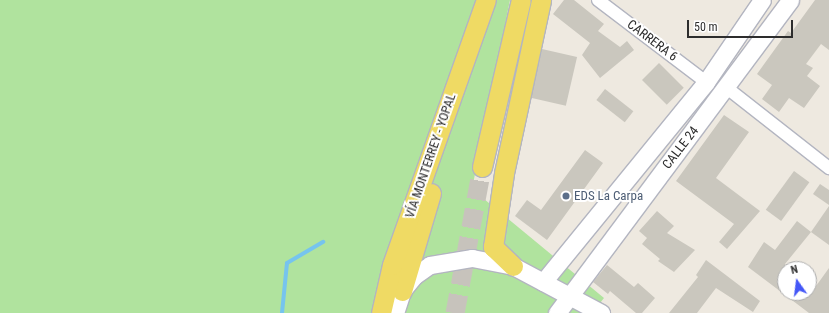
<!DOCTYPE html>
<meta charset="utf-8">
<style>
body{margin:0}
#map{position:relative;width:829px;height:313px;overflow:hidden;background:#eee9e0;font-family:"Roboto Condensed",sans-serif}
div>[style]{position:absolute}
.green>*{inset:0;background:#b0e39e}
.stream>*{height:4px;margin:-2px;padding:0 2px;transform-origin:2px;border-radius:2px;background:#76c4ee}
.building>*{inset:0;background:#cac7be;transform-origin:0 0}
.primary-tunnel>*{height:19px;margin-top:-9.5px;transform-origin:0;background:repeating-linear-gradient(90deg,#c7c3bc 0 19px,transparent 0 29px)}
.roads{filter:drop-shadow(1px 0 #b3b5c0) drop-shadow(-1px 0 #b3b5c0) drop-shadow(0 1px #b3b5c0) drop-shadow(0 -1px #b3b5c0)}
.street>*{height:12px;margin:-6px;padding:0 6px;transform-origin:6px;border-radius:6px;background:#fff}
.secondary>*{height:17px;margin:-8.5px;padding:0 8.5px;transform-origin:8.5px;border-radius:8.5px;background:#fff}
.primary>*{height:19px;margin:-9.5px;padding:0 9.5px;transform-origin:9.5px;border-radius:9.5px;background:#efda64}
.dots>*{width:11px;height:11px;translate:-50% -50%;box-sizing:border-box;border:2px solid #fff;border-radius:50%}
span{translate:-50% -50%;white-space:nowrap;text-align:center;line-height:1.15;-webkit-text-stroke:4px #fff;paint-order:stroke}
.street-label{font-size:13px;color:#2d2d2d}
.service-label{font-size:13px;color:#4e5e75}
.left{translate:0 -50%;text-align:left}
.north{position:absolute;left:777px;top:261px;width:40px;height:40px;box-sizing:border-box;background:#fff;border:1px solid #ababab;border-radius:50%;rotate:346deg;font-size:11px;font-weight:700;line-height:16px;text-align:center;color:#2d2d2d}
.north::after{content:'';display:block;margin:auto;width:14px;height:18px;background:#4457f7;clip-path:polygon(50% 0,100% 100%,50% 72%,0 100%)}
.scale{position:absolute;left:687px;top:20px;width:106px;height:18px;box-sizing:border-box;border:2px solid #2d2d2d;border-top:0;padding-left:5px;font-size:12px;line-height:14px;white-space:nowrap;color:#2d2d2d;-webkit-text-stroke:3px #fff;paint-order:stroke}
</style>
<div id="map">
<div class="green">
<div style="clip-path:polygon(0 0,510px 0,472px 189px,604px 298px,592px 313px,0 313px)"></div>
</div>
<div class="stream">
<div style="left:282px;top:313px;width:50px;rotate:-84.3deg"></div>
<div style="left:287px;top:263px;width:42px;rotate:-30.3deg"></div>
</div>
<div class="building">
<div style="clip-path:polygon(564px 0,574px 0,604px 24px,598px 31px,620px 47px,627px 41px,634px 50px,600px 78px,582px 55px,590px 43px,553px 14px)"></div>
<div style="clip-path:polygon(815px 0,829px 0,829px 50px,821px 44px,806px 64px,813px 68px,807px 76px,820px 86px,804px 108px,789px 98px,779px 112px,762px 99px,772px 85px,757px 74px,788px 31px,791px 33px)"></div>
<div style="left:542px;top:49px;width:36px;height:50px;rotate:13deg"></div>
<div style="left:659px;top:63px;width:35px;height:24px;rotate:45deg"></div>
<div style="left:605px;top:89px;width:36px;height:14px;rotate:38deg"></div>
<div style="clip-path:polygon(724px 115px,749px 132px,716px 178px,760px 211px,727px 249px,719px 242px,734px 224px,676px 181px)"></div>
<div style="clip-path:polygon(585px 150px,603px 163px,547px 240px,515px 216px,527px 200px,541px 210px)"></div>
<div style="left:794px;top:171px;width:19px;height:48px;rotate:36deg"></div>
<div style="clip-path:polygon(820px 184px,829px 190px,829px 205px,813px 194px)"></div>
<div style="clip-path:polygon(829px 206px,829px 245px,811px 232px)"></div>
<div style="clip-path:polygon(657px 211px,674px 226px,667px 233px,695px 250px,674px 272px,658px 261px,660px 259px,642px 244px,647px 238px,639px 231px)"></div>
<div style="clip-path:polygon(797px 221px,811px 232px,785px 264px,785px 293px,811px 293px,829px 268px,829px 313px,809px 313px,748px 267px,764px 242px,775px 250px)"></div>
<div style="clip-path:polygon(706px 260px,760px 301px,753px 312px,716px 288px,697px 313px,669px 313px,698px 277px,696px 275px)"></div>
<div style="clip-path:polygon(607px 265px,634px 287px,638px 283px,655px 298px,642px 313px,636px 313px,610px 291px,608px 294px,593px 282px)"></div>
</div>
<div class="primary-tunnel">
<div style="left:455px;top:313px;width:148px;rotate:-79.5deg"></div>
</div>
<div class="roads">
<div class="street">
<div style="left:598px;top:0;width:136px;rotate:37.2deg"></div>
<div style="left:727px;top:88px;width:130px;rotate:38.1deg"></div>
</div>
<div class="secondary">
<div style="left:543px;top:282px;width:258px;rotate:-50.8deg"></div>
<div style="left:706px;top:82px;width:99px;rotate:-55.7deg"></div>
<div style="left:395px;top:313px;width:23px;rotate:-72deg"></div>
<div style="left:402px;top:291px;width:19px;rotate:-51deg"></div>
<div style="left:414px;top:276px;width:19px;rotate:-35deg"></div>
<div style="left:430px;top:265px;width:43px;rotate:-9.5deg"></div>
<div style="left:472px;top:258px;width:42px;rotate:11deg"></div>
<div style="left:513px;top:266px;width:100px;rotate:28.1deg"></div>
<div style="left:557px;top:313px;width:390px;rotate:-53.3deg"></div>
</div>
<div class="primary">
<div style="left:482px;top:167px;width:171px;rotate:-76.9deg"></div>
<div style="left:513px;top:266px;width:28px;rotate:-136deg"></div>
<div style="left:493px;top:247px;width:75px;rotate:-81.5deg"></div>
<div style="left:504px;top:173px;width:177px;rotate:-77.9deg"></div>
<div style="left:402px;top:291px;width:102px;rotate:-73.5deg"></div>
<div style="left:381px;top:313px;width:49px;rotate:-77.1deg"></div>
<div style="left:392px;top:265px;width:281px;rotate:-70.5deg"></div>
</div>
</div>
<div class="dots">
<div style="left:566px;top:196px;background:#5c6f8a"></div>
</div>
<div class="street-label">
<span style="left:652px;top:41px;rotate:37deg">CARRERA 6</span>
<span style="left:681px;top:148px;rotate:-52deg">CALLE 24</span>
<span style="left:431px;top:156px;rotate:-71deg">VÍA MONTERREY - YOPAL</span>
</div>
<div class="service-label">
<span class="left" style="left:574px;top:196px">EDS La Carpa</span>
</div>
<div class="north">N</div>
<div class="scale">50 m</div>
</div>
